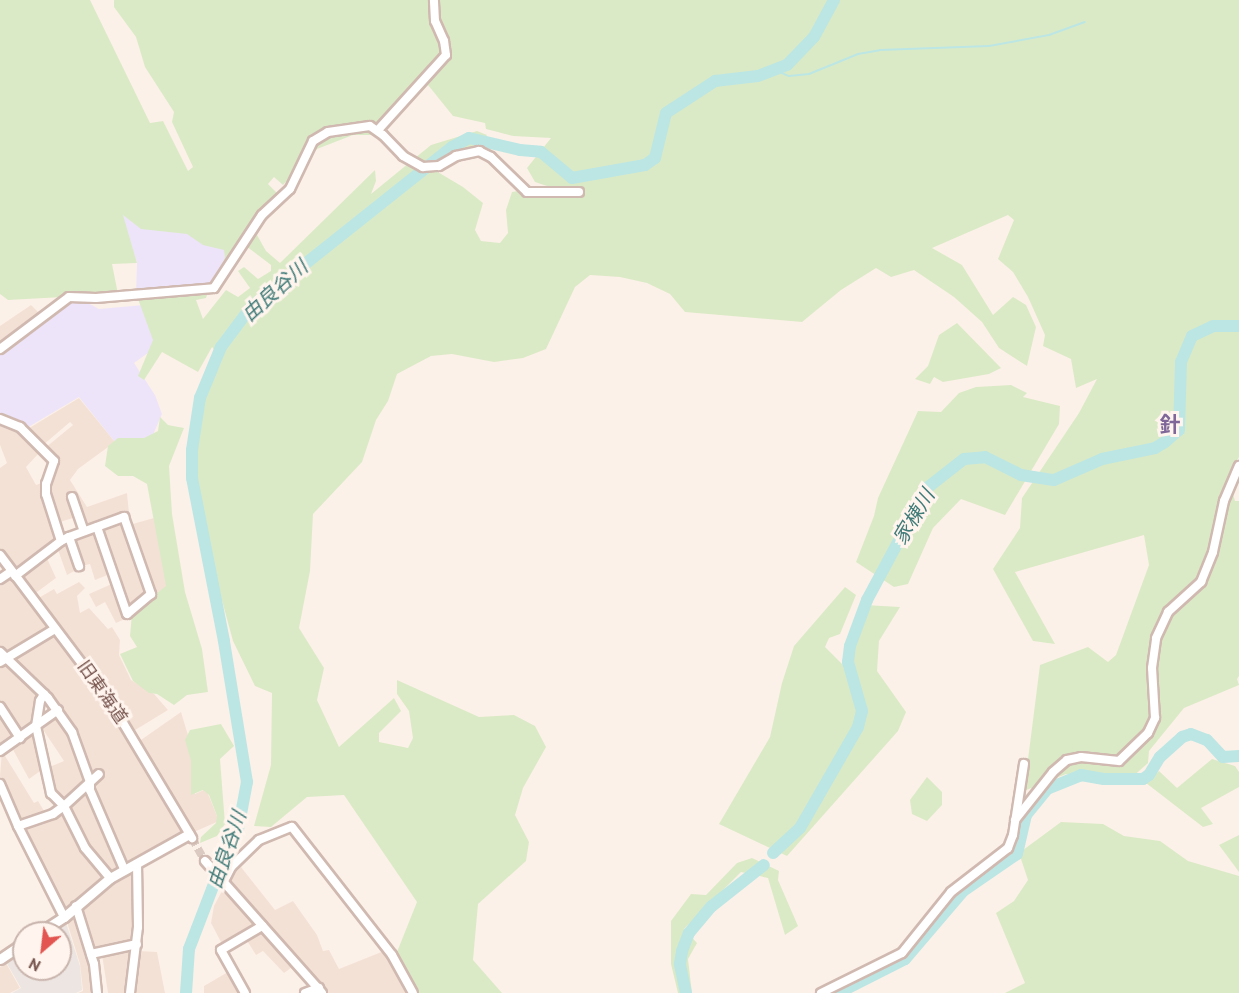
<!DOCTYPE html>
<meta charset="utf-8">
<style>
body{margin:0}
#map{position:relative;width:1239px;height:993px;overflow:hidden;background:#fcf1e8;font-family:"PT Sans","Noto Sans JP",sans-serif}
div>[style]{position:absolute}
.residential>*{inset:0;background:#f4e1d6}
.industrial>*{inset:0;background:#ede5e1}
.education>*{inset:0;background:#ede4f9}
.green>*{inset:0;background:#dbeac6}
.stream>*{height:2px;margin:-1px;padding:0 1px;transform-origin:1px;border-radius:1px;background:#bce6e4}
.river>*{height:12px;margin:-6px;padding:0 6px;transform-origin:6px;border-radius:6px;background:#bce6e4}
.minor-tunnel>*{height:8px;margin-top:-4px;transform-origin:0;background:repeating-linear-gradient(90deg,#dacac1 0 8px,transparent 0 12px)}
.roads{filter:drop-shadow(2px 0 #d0b9b0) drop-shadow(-2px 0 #d0b9b0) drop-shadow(0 2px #d0b9b0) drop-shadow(0 -2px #d0b9b0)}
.minor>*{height:8px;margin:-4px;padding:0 4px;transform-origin:4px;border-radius:4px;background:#fff}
.tertiary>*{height:9px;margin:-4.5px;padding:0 4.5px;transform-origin:4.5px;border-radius:4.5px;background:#fff}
span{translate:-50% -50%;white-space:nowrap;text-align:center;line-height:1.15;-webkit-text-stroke:6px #fff5ee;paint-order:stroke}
.street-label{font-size:18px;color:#76534c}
.water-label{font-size:20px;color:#407b79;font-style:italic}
.quarter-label{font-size:21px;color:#7f6899;font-weight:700}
.north{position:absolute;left:12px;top:921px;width:60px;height:60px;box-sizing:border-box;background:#fff5ee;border:2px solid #c8b4ad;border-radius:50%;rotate:208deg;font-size:16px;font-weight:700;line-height:24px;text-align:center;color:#76534c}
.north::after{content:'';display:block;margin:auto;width:21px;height:27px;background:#e35550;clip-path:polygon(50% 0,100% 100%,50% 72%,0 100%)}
</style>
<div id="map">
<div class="residential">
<div style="clip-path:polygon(31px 305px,40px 314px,0 345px,0 326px)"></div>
<div style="clip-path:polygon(79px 398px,115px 442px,78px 469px,70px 480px,87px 507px,127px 493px,129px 513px,87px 527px,76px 517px,57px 523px,48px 490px,55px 467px,45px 448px,73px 425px,70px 422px,42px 446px,26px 430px)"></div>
<div style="clip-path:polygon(4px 423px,21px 430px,41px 451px,26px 467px,36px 485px,44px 482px,58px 535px,57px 541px,15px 572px,0 552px,0 468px,7px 463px,0 445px,0 424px)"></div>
<div style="clip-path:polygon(154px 518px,168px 591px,153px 595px,129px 525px)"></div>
<div style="clip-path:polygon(119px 521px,123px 522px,148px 592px,130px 608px,127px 607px,101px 529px)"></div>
<div style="clip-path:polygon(92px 531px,96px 532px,110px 574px,95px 580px,90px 564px,82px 566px,73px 537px)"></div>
<div style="clip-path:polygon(67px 542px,70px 543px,78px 569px,67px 575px,57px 547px)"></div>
<div style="clip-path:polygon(45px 554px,56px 578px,33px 595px,18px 577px)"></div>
<div style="clip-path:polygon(9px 574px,50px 628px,8px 654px,0 649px,0 580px)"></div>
<div style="clip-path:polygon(79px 582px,85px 588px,77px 596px,80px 613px,89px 608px,108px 629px,112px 627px,120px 640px,119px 655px,131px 680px,154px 694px,168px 710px,132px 732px,35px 600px,54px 589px,57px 594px)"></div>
<div style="clip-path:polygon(114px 583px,127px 618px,116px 623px,105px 602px,96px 607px,89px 594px)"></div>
<div style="clip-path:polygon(55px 634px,112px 709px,186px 832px,126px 865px,92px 791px,91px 777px,56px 705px,14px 660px)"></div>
<div style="clip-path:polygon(6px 660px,40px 694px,34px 710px,34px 723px,22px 733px,18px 732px,0 703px,0 664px)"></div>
<div style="clip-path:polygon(0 712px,15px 738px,0 749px)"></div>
<div style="clip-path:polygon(181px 712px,194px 755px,195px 794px,206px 789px,219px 821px,194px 832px,138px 742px)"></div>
<div style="clip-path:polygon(57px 713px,68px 730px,88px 783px,63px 804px,52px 790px,47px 768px,64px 761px,40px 725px)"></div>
<div style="clip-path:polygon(34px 730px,43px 769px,29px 779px,11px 746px)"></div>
<div style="clip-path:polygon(2px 751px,34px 803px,38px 801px,46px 814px,20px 822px,0 776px)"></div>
<div style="clip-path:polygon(86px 789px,120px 862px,120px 869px,110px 875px,90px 852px,67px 808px)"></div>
<div style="clip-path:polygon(62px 809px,105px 876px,64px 910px,23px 829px)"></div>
<div style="clip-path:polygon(241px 867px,275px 910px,293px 901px,317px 935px,323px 951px,329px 950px,339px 969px,384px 951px,409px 993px,324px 993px,301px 961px,225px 883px)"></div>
<div style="clip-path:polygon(129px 871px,133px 880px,136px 942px,95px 951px,83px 911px,85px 903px,114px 877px)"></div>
<div style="clip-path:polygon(223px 889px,255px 924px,255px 929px,222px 944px,211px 923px,214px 906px)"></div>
<div style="clip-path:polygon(75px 913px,79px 915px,96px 985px,90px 993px,78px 993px,83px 991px,80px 964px,66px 919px)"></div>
<div style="clip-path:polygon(262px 930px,295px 965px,284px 973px,263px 951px,256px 955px,246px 939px)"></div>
<div style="clip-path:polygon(134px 946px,129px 993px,108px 993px,102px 955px)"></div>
<div style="clip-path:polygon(139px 951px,157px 952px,165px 993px,133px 993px)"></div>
<div style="clip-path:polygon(6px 963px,20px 988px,10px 993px,0 993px,0 967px)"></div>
<div style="clip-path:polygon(228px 972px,241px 993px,204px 993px,204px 986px)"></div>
</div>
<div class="industrial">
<div style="clip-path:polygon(65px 920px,80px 966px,82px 990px,76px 993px,12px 993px,21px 988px,5px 960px,24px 948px,24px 969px,60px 969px,60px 933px,46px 933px)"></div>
</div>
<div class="education">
<div style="clip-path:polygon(121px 213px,187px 233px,237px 250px,214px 287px,136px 294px,137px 263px)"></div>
<div style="clip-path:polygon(70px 300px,82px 300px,99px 309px,144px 305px,158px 342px,152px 350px,134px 363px,155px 395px,162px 414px,152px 437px,115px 442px,79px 397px,25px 429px,0 417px,0 353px)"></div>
</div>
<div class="green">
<div style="clip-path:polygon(0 0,90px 0,150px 123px,163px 121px,188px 171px,193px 167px,172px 122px,174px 112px,145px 67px,136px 37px,114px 7px,114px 0,1239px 0,1239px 457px,1228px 477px,1235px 501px,1239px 501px,1239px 676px,1237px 679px,1239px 685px,1184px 708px,1149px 751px,1148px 763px,1129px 780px,1066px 774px,1024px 791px,1040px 665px,1088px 647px,1108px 662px,1116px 655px,1149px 565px,1144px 535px,1015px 572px,1055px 644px,1033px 641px,993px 569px,1020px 528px,1022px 498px,1079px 413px,1097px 379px,1076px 388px,1071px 359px,1043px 346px,1045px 335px,1028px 297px,1013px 272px,998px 259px,1014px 220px,1008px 215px,932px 248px,962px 265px,993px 315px,1013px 297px,1026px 305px,1036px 327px,1027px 366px,999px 348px,982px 322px,954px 297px,914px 270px,891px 277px,876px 268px,841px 290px,802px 322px,685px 312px,670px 294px,647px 283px,620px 277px,590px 275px,575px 287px,546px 349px,523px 358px,494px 362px,452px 354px,431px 356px,397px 374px,388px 401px,376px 420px,362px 462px,313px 514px,310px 571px,299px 628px,324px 668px,317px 700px,339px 747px,394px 698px,401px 711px,379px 733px,379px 742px,408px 748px,413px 738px,409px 711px,397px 694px,397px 680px,479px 717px,514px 715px,535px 726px,546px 747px,523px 788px,515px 815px,529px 842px,526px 861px,478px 904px,473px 960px,502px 993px,417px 993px,395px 957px,417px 902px,344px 795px,307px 797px,271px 827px,254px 826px,271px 765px,272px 693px,255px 686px,233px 641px,212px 564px,194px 455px,205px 398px,222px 360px,212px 347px,198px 372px,162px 352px,144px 380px,138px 376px,153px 340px,138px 299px,208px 292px,206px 298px,196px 300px,203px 319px,226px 290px,238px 297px,250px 288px,238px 271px,244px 267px,258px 279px,271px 271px,271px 265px,246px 246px,272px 206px,257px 235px,266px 251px,280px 263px,375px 170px,376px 181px,371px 194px,431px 145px,477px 131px,487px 135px,482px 142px,431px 168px,463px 187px,483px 203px,475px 230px,481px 241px,500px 243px,508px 233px,506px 210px,512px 192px,547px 186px,535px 182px,527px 168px,551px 138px,513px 136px,486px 129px,485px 123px,453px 116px,428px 85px,377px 135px,353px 135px,317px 149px,283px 185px,274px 177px,268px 184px,277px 193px,213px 287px,211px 283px,225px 258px,224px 250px,203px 245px,187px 234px,141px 229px,123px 215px,137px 263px,112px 264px,118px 294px,8px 300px,0 294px)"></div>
<div style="clip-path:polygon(957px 323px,1001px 368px,989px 374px,943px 382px,934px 377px,930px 384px,915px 379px,928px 366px,939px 335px)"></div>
<div style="clip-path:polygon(1011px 385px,1027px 393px,1023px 397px,1060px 406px,1059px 424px,1005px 515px,961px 499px,933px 528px,908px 584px,894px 587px,856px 562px,874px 516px,878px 498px,918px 411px,941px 412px,959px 393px,976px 387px)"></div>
<div style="clip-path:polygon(160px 417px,168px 425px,184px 428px,169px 466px,172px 514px,185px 592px,202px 649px,208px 692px,187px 695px,174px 705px,157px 694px,149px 693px,133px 681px,120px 654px,137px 647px,130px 636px,132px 613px,166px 586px,147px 484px,133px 476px,118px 476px,105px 466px,108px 446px,118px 438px,144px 438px,158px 431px)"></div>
<div style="clip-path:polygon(845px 587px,856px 595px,840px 634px,829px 638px,825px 647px,850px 672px,855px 638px,865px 605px,900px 607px,879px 641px,877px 671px,906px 712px,898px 731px,787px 856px,719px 824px,770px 737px,782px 683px,794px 646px)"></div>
<div style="clip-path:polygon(221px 724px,234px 746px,220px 759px,225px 824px,217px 836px,200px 843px,201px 837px,216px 823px,217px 816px,209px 795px,203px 790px,191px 795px,191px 761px,185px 740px,190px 730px)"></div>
<div style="clip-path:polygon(1212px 759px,1235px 766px,1239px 772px,1239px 787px,1201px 808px,1213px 824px,1203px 827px,1146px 783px,1159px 771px,1177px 788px)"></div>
<div style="clip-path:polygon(927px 777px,942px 792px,942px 805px,927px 821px,912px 814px,910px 800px)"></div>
<div style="clip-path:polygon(1061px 822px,1103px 824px,1124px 836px,1160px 841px,1188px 861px,1239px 876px,1239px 993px,1005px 993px,1025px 983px,996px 913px,1014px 901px,1028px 880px,1019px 853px)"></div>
<div style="clip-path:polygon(1239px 835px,1239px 872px,1219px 845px)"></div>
<div style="clip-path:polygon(752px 858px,779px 871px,778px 880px,798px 926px,785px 935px,768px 878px,741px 872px,684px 929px,697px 943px,688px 959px,692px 993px,678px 993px,671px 964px,671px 921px,691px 894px,706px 895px,737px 863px)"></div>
</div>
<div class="stream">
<div style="left:777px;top:71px;width:13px;rotate:23deg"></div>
<div style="left:789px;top:76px;width:20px;rotate:-6deg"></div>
<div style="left:809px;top:74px;width:53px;rotate:-22.2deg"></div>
<div style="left:858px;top:54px;width:22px;rotate:-10deg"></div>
<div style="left:880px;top:50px;width:109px;rotate:-2.1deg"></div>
<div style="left:989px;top:46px;width:61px;rotate:-10.4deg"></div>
<div style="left:1049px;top:35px;width:38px;rotate:-20deg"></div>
</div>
<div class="river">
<div style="left:773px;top:853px;width:37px;rotate:-43deg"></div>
<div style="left:800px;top:828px;width:116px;rotate:-60.1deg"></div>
<div style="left:858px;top:727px;width:16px;rotate:-76deg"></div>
<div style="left:862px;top:711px;width:51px;rotate:-105.9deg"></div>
<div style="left:848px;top:662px;width:16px;rotate:-83deg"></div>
<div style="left:850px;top:646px;width:49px;rotate:-69.7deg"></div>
<div style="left:867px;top:600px;width:127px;rotate:-61.8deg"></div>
<div style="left:927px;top:488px;width:47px;rotate:-38.1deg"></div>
<div style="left:964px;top:459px;width:21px;rotate:-5deg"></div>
<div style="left:985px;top:457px;width:40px;rotate:26.6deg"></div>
<div style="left:1021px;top:475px;width:33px;rotate:9deg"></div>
<div style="left:1054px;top:480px;width:52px;rotate:-23.6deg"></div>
<div style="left:1102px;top:459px;width:54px;rotate:-11.7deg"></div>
<div style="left:1155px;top:448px;width:12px;rotate:-31deg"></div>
<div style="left:1165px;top:442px;width:18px;rotate:-41deg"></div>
<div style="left:1179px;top:430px;width:68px;rotate:-88.3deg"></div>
<div style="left:1181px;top:362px;width:28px;rotate:-67deg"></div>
<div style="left:1192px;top:336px;width:23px;rotate:-25deg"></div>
<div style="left:1213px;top:326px;width:26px"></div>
<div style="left:186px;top:993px;width:44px;rotate:-86.1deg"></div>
<div style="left:189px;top:949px;width:70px;rotate:-69deg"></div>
<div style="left:214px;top:884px;width:59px;rotate:-66deg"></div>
<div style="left:238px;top:830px;width:49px;rotate:-79.4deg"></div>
<div style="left:247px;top:782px;width:143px;rotate:-99.3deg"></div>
<div style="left:224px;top:641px;width:166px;rotate:-101.1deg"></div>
<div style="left:192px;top:478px;width:28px;rotate:-90deg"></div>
<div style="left:192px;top:450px;width:53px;rotate:-81.3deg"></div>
<div style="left:200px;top:398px;width:55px;rotate:-67.6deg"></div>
<div style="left:221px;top:347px;width:50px;rotate:-53.1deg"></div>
<div style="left:251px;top:307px;width:257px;rotate:-38.5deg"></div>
<div style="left:452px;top:147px;width:19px;rotate:-28deg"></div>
<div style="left:469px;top:138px;width:52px;rotate:13.2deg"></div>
<div style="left:520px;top:150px;width:21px;rotate:5deg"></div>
<div style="left:541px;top:152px;width:40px;rotate:40deg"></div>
<div style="left:572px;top:178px;width:74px;rotate:-10.1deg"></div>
<div style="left:645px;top:165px;width:12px;rotate:-35deg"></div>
<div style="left:655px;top:158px;width:46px;rotate:-76.3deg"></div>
<div style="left:666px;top:113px;width:59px;rotate:-33.1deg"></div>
<div style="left:715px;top:81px;width:43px;rotate:-6.6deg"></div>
<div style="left:758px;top:76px;width:31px;rotate:-21deg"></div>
<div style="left:787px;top:65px;width:39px;rotate:-46deg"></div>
<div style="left:814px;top:37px;width:42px;rotate:-61.6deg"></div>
<div style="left:686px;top:993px;width:30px;rotate:-102deg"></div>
<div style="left:680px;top:964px;width:13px;rotate:-81deg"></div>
<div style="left:682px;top:951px;width:19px;rotate:-69deg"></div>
<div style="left:689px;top:933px;width:35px;rotate:-50deg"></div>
<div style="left:712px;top:906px;width:66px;rotate:-38.3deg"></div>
<div style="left:838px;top:993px;width:75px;rotate:-26.9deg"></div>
<div style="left:905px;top:959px;width:89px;rotate:-49.5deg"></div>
<div style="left:963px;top:891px;width:65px;rotate:-34.4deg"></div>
<div style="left:1017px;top:854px;width:40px;rotate:-77deg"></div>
<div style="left:1026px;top:815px;width:33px;rotate:-51deg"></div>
<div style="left:1047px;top:789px;width:37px;rotate:-22deg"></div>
<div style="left:1081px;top:775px;width:23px;rotate:10deg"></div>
<div style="left:1104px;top:779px;width:39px"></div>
<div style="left:1143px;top:779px;width:7px;rotate:-34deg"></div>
<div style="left:1149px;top:775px;width:21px;rotate:-59deg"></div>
<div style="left:1160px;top:757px;width:30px;rotate:-42deg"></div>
<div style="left:1182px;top:737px;width:9px;rotate:-18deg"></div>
<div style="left:1191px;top:734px;width:17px;rotate:21deg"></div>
<div style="left:1207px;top:740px;width:23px;rotate:47deg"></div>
<div style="left:1223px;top:757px;width:16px;rotate:-4deg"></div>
</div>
<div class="minor-tunnel">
<div style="left:192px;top:838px;width:26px;rotate:61deg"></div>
</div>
<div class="roads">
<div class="minor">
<div style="left:378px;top:130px;width:101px;rotate:-47.8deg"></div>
<div style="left:446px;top:55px;width:14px;rotate:-98deg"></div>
<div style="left:444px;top:41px;width:22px;rotate:-114deg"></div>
<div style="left:435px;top:21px;width:21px;rotate:-93deg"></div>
<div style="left:0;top:349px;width:86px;rotate:-37deg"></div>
<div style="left:69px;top:297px;width:27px;rotate:2deg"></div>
<div style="left:96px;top:298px;width:118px;rotate:-4.8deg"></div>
<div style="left:214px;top:288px;width:87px;rotate:-56.7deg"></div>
<div style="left:262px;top:215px;width:38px;rotate:-43deg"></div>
<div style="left:290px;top:189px;width:53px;rotate:-64.4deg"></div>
<div style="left:313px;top:141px;width:17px;rotate:-31deg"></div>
<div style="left:328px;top:132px;width:42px;rotate:-8.1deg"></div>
<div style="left:370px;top:126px;width:16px;rotate:35deg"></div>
<div style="left:383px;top:135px;width:29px;rotate:46deg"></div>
<div style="left:403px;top:156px;width:23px;rotate:29deg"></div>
<div style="left:423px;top:167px;width:16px;rotate:-4deg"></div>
<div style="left:439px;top:166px;width:20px;rotate:-30deg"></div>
<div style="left:456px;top:156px;width:24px;rotate:-12deg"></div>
<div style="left:479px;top:151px;width:13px;rotate:27deg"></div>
<div style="left:491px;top:157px;width:50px;rotate:44.2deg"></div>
<div style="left:527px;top:192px;width:52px"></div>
<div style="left:0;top:419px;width:22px;rotate:22deg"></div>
<div style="left:20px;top:427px;width:48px;rotate:45deg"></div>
<div style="left:54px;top:461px;width:24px;rotate:109deg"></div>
<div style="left:46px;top:484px;width:10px;rotate:90deg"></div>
<div style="left:46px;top:494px;width:49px;rotate:72.3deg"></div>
<div style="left:72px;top:497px;width:36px;rotate:71deg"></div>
<div style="left:69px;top:537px;width:31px;rotate:71deg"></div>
<div style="left:0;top:555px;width:183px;rotate:53deg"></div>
<div style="left:110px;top:701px;width:160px;rotate:59.1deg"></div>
<div style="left:15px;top:576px;width:58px;rotate:-37.3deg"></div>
<div style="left:61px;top:541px;width:9px;rotate:-27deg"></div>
<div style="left:69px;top:537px;width:59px;rotate:-20deg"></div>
<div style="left:124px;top:517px;width:82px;rotate:70.7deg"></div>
<div style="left:151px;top:594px;width:31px;rotate:140deg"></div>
<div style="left:127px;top:614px;width:92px;rotate:-109deg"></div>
<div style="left:0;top:579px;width:14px;rotate:-34deg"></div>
<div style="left:0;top:652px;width:66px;rotate:43.8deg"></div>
<div style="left:48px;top:698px;width:42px;rotate:54.8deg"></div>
<div style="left:72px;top:732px;width:53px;rotate:70.2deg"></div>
<div style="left:90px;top:782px;width:8px;rotate:90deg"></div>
<div style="left:90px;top:790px;width:86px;rotate:66.7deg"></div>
<div style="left:0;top:662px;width:64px;rotate:-31deg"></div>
<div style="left:44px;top:694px;width:8px;rotate:120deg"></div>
<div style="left:40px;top:701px;width:25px;rotate:99deg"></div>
<div style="left:36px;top:726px;width:69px;rotate:77.4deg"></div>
<div style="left:51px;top:793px;width:18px;rotate:45deg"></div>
<div style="left:64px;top:806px;width:47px;rotate:-42.4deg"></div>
<div style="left:0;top:707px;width:37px;rotate:57deg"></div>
<div style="left:0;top:751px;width:71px;rotate:-35.3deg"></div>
<div style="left:0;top:784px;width:46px;rotate:66.8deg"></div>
<div style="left:18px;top:826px;width:102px;rotate:63.2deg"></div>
<div style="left:1015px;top:820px;width:61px;rotate:-51.6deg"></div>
<div style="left:1053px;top:772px;width:18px;rotate:-41deg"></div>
<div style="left:1067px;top:760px;width:14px;rotate:-12deg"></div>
<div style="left:1081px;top:757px;width:38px;rotate:6deg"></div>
<div style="left:1119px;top:761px;width:40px;rotate:-44deg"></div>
<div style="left:1148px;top:733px;width:17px;rotate:-65deg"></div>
<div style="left:1155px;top:718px;width:50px;rotate:-93.4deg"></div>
<div style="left:1152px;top:668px;width:30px;rotate:-82deg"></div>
<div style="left:1156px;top:638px;width:29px;rotate:-65deg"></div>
<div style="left:1168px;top:612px;width:45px;rotate:-42.3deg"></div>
<div style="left:1201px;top:582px;width:32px;rotate:-68deg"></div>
<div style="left:1213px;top:552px;width:52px;rotate:-77.8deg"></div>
<div style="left:1224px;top:501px;width:38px;rotate:-67deg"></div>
<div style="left:18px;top:826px;width:37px;rotate:-19deg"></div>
<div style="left:53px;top:814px;width:14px;rotate:-36deg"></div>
<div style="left:64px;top:806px;width:47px;rotate:63.4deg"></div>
<div style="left:85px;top:848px;width:39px;rotate:50deg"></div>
<div style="left:205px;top:861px;width:176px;rotate:48.4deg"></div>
<div style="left:223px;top:883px;width:18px;rotate:-63deg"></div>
<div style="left:231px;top:867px;width:39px;rotate:-44deg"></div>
<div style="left:259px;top:840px;width:35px;rotate:-22deg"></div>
<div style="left:292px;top:827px;width:162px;rotate:52deg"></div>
<div style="left:392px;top:955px;width:43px;rotate:61.1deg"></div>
<div style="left:76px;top:906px;width:61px;rotate:72.8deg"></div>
<div style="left:94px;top:964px;width:29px;rotate:84deg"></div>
<div style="left:91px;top:954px;width:47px;rotate:-12.3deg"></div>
<div style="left:130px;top:993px;width:66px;rotate:-83.1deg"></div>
<div style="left:138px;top:927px;width:63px;rotate:-90.9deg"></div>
<div style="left:245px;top:993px;width:49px;rotate:-119.2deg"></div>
<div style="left:221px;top:950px;width:48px;rotate:-30.3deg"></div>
<div style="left:305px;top:993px;width:15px;rotate:-20deg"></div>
<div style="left:821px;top:993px;width:90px;rotate:-26.3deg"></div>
<div style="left:902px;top:953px;width:78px;rotate:-51.2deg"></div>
<div style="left:951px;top:892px;width:72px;rotate:-37.7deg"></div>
<div style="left:1008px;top:848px;width:14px;rotate:-69deg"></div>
<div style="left:1013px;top:835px;width:72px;rotate:-81.2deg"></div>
</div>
<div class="tertiary">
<div style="left:39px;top:933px;width:30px;rotate:-33deg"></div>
<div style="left:64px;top:917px;width:60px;rotate:-40.3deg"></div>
<div style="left:110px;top:878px;width:90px;rotate:-29.1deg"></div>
<div style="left:0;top:959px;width:29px;rotate:-34deg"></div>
</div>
</div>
<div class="street-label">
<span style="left:102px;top:692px;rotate:55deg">旧東海道</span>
</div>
<div class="water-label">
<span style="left:275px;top:291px;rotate:-42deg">由良谷川</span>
<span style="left:914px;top:517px;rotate:-59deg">家棟川</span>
<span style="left:227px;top:850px;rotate:-71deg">由良谷川</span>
</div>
<div class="quarter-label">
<span style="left:1170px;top:425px">針</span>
</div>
<div class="north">N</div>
</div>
